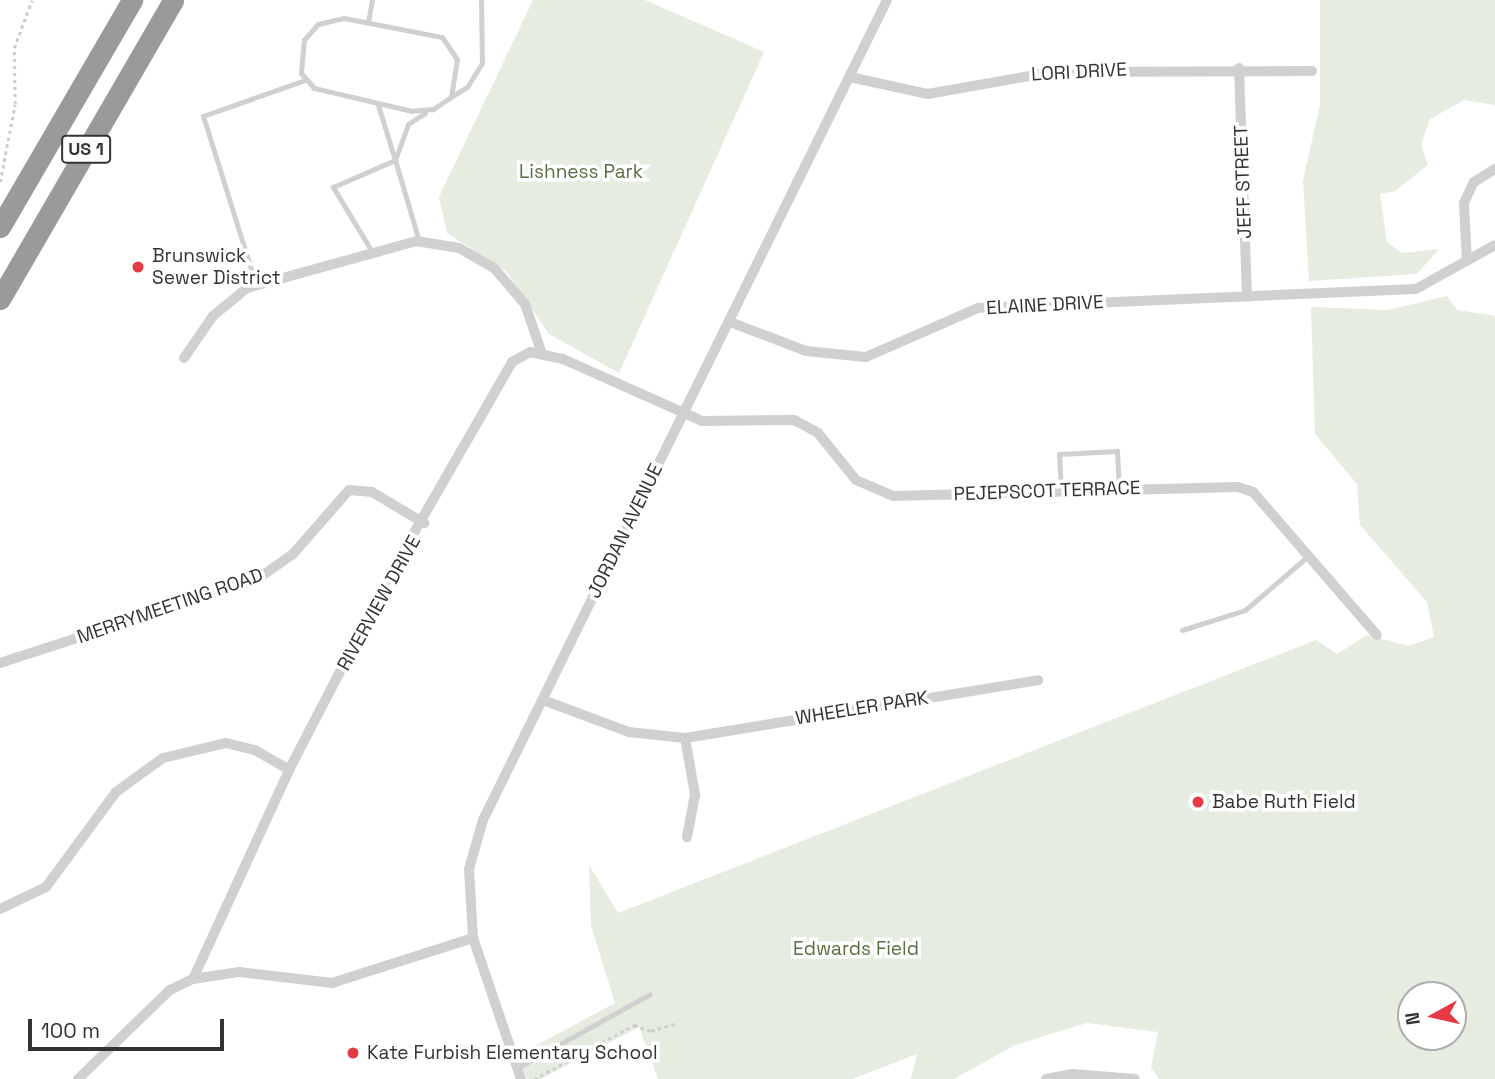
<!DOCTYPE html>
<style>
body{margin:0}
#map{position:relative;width:1495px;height:1079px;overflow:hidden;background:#fff;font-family:"Space Grotesk",sans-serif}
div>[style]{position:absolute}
.green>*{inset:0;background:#e6ecdf}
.path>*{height:2.5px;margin-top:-1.25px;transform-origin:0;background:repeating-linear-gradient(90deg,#cdcdcd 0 3.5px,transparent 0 7px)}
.service>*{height:5px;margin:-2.5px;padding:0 2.5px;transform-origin:2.5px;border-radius:2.5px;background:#d0d0d0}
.minor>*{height:10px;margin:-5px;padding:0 5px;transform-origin:5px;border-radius:5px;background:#d0d0d0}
.motorway>*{height:21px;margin:-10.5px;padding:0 10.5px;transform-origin:10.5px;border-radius:10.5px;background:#9a9a9a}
.dots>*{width:19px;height:19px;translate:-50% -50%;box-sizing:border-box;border:4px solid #fff;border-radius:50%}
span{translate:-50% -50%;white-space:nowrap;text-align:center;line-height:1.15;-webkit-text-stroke:7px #fff;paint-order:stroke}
.shield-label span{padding:2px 5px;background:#fff;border:2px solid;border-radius:5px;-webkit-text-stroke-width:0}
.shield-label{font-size:18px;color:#333;font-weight:700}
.street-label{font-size:19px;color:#333}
.park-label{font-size:19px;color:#56703f}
.poi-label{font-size:19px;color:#333}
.left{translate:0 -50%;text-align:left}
.north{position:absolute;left:1397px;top:981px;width:70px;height:70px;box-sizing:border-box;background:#fff;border:2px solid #adadad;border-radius:50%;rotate:262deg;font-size:19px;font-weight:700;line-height:28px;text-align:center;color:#333}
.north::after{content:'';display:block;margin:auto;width:24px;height:32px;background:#e63946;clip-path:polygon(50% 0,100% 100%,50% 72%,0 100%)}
.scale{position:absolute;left:28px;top:1019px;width:196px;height:32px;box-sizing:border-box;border:4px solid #333;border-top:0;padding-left:9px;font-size:21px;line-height:24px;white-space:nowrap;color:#333;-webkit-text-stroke:5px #fff;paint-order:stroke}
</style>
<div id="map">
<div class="green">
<div style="clip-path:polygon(533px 0,645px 0,764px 52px,619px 373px,549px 334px,506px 271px,447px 233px,439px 197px)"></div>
<div style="clip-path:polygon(1320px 0,1495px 0,1495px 105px,1464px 100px,1430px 119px,1421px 145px,1428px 165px,1395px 191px,1380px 194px,1387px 242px,1401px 253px,1439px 249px,1417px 274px,1309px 281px,1303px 181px,1320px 104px)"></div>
<div style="clip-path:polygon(evenodd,1447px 296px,1457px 310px,1495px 316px,1495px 1079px,1159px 1079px,1151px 1068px,1158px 1032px,1087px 1023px,1015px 1045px,954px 1079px,911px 1079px,917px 1054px,852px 1079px,658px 1079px,639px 1027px,541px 1079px,527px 1079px,518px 1055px,615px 1003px,591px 926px,589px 865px,618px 913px,1316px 640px,1337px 654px,1367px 635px,1408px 646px,1434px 637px,1427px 602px,1360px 525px,1357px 484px,1315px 434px,1311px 307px,1387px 310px,1447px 296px,1411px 995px,1453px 995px,1453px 1037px,1411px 1037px,1411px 995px)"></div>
</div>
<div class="path">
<div style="left:0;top:182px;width:79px;rotate:-79.1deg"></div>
<div style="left:15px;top:104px;width:56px;rotate:-91deg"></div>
<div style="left:14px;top:48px;width:51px;rotate:-69.4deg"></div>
<div style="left:534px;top:1079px;width:114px;rotate:-28.4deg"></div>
<div style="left:634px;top:1025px;width:18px;rotate:19deg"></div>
<div style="left:651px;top:1031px;width:27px;rotate:-17deg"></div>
</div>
<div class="service">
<div style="left:344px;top:18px;width:100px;rotate:11deg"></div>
<div style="left:442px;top:37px;width:27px;rotate:56deg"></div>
<div style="left:457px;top:59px;width:38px;rotate:99deg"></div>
<div style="left:451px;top:97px;width:22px;rotate:146deg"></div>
<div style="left:433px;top:109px;width:21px;rotate:175deg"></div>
<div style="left:412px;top:111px;width:101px;rotate:-166.8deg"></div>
<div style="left:314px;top:88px;width:20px;rotate:-131deg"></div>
<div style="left:301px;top:73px;width:33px;rotate:-85deg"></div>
<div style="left:304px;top:40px;width:21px;rotate:-49deg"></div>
<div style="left:318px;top:24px;width:27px;rotate:-13deg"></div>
<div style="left:368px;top:22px;width:22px;rotate:-80deg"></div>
<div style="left:451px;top:97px;width:19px;rotate:-32deg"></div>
<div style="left:467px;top:87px;width:28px;rotate:-58deg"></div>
<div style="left:482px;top:63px;width:63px;rotate:-90.9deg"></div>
<div style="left:419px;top:241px;width:84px;rotate:-106.5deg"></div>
<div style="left:395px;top:160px;width:38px;rotate:-70deg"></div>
<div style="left:408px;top:124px;width:20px;rotate:-33deg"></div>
<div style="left:371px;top:250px;width:74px;rotate:-121.1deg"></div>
<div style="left:333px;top:187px;width:68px;rotate:-23.5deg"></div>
<div style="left:395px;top:160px;width:58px;rotate:-107.2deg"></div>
<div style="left:256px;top:285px;width:177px;rotate:-107.4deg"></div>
<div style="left:203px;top:116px;width:108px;rotate:-19.4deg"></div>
<div style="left:1061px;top:491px;width:37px;rotate:-93deg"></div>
<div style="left:1059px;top:454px;width:58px;rotate:-3deg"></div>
<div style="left:1117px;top:451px;width:38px;rotate:87deg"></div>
<div style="left:1182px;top:630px;width:66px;rotate:-17.6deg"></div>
<div style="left:1245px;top:610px;width:83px;rotate:-40.6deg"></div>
<div style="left:517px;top:1068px;width:152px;rotate:-29.1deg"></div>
</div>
<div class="minor">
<div style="left:1239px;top:68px;width:229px;rotate:88deg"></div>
<div style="left:850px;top:77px;width:80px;rotate:12.3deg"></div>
<div style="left:928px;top:94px;width:126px;rotate:-10.1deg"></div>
<div style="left:1052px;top:72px;width:260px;rotate:-0.2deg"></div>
<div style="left:1467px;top:261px;width:58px;rotate:-93deg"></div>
<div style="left:1464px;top:203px;width:23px;rotate:-65deg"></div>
<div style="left:1474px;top:182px;width:25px;rotate:-32deg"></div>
<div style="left:730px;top:322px;width:81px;rotate:20.9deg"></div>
<div style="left:806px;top:351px;width:60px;rotate:5.7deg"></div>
<div style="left:866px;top:357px;width:122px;rotate:-23.6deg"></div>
<div style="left:978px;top:308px;width:438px;rotate:-2.5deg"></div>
<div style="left:1416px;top:289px;width:90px;rotate:-29.1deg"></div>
<div style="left:184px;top:358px;width:51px;rotate:-55.4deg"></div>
<div style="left:213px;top:316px;width:44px;rotate:-39.5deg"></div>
<div style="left:247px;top:288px;width:175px;rotate:-15.5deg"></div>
<div style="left:416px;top:241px;width:44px;rotate:9.2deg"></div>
<div style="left:459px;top:248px;width:40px;rotate:29.7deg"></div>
<div style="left:494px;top:268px;width:48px;rotate:49.3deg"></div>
<div style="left:525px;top:304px;width:50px;rotate:71.2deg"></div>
<div style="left:0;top:663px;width:269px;rotate:-18deg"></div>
<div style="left:256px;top:580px;width:45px;rotate:-35.1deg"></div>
<div style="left:293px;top:554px;width:85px;rotate:-48.8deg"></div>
<div style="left:349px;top:490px;width:23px;rotate:5deg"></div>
<div style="left:372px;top:492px;width:61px;rotate:30.8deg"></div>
<div style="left:543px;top:700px;width:92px;rotate:20.4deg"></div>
<div style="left:629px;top:732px;width:56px;rotate:6.1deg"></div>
<div style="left:685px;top:738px;width:358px;rotate:-9.3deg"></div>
<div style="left:685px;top:738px;width:58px;rotate:80deg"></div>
<div style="left:695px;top:795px;width:43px;rotate:100.8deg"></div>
<div style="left:0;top:909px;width:51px;rotate:-25.6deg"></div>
<div style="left:46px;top:887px;width:118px;rotate:-53.6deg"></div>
<div style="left:116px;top:792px;width:58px;rotate:-35.9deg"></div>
<div style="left:163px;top:758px;width:65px;rotate:-13.4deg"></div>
<div style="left:226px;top:743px;width:30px;rotate:14deg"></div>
<div style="left:255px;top:750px;width:39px;rotate:30deg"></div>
<div style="left:193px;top:979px;width:230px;rotate:-65.3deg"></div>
<div style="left:289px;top:770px;width:232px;rotate:-62.6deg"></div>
<div style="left:396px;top:564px;width:233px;rotate:-60.1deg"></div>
<div style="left:512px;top:362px;width:21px;rotate:-29deg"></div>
<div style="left:530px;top:352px;width:34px;rotate:12deg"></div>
<div style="left:563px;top:359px;width:152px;rotate:24deg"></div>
<div style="left:702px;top:421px;width:92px;rotate:-0.6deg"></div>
<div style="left:794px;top:420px;width:27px;rotate:28deg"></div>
<div style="left:818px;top:433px;width:60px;rotate:51deg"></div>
<div style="left:856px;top:480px;width:40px;rotate:23.4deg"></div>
<div style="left:893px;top:496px;width:345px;rotate:-1.5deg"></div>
<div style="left:1238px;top:487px;width:16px;rotate:18deg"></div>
<div style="left:1253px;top:492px;width:189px;rotate:49.1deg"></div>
<div style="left:78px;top:1079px;width:128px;rotate:-44.1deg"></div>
<div style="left:170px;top:990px;width:25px;rotate:-26deg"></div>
<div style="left:193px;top:979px;width:47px;rotate:-8.7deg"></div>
<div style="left:239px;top:972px;width:94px;rotate:6.7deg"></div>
<div style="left:332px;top:983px;width:148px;rotate:-17.7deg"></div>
<div style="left:521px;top:1079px;width:149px;rotate:-108.8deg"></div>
<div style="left:473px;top:938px;width:69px;rotate:-93.3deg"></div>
<div style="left:469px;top:869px;width:51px;rotate:-74.1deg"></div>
<div style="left:483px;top:820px;width:914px;rotate:-63.77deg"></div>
<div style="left:1046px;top:1079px;width:26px;rotate:-11deg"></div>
<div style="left:1072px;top:1074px;width:63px;rotate:4.5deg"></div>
</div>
<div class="motorway">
<div style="left:0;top:227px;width:263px;rotate:-59.8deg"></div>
<div style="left:0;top:299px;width:345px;rotate:-59.9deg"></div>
</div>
<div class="dots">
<div style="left:138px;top:267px;background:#e63946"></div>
<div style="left:1198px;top:802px;background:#e63946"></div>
<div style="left:353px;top:1053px;background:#e63946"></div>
</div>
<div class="shield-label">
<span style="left:86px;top:149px">US 1</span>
</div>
<div class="street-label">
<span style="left:1079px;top:72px;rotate:-3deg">LORI DRIVE</span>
<span style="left:1243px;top:182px;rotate:-92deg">JEFF STREET</span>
<span style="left:1045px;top:305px;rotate:-3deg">ELAINE DRIVE</span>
<span style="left:1047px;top:491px;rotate:-2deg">PEJEPSCOT TERRACE</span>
<span style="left:625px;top:531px;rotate:-64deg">JORDAN AVENUE</span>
<span style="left:379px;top:603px;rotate:-61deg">RIVERVIEW DRIVE</span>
<span style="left:170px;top:606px;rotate:-19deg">MERRYMEETING ROAD</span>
<span style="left:862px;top:708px;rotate:-9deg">WHEELER PARK</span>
</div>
<div class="park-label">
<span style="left:581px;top:172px">Lishness Park</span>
<span style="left:856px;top:949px">Edwards Field</span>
</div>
<div class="poi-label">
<span class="left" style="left:152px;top:267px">Brunswick<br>Sewer District</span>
<span class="left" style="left:1212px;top:802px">Babe Ruth Field</span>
<span class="left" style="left:367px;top:1053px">Kate Furbish Elementary School</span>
</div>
<div class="north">N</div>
<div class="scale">100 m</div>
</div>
